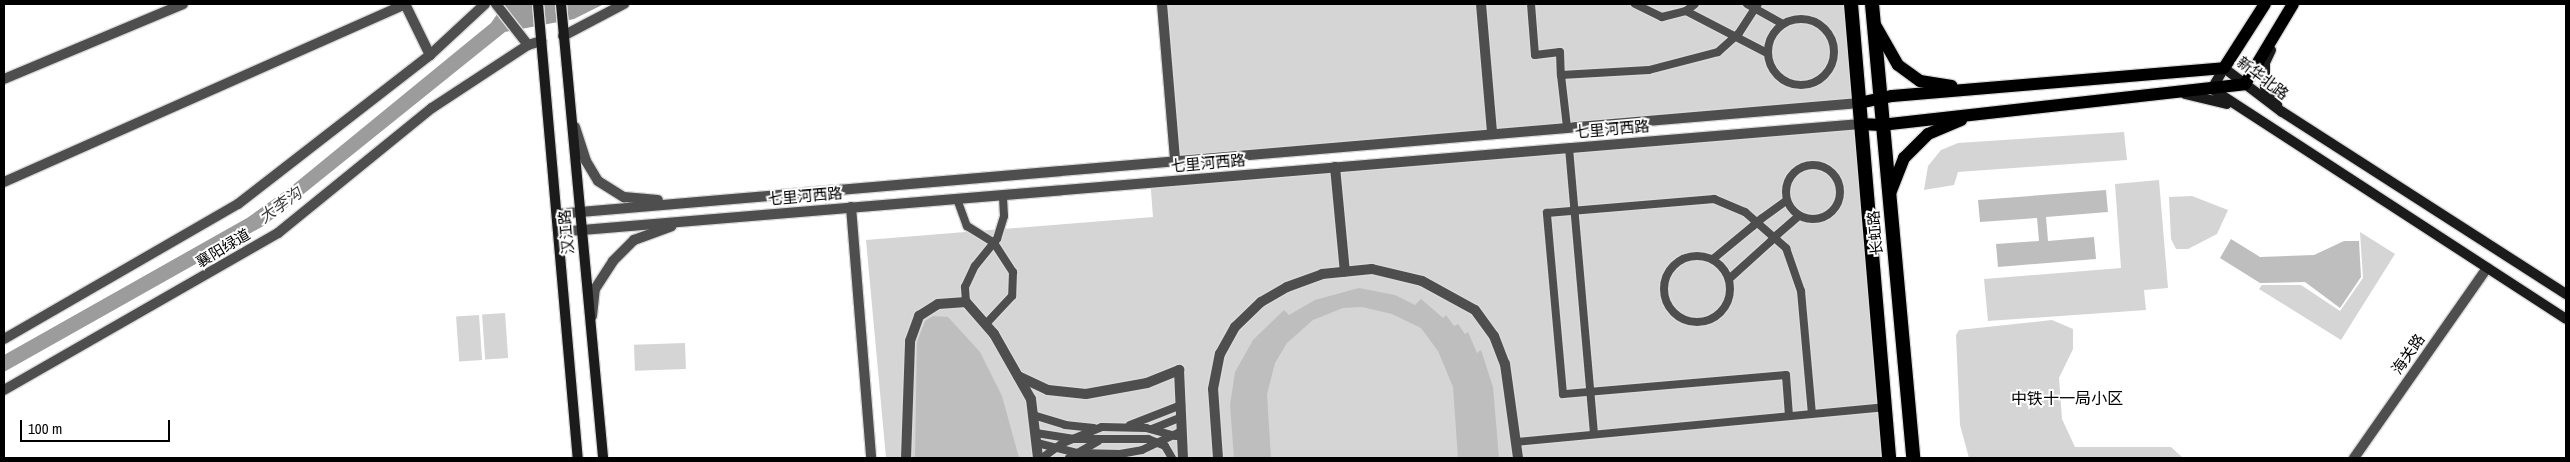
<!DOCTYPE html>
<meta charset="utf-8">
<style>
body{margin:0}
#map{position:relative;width:2570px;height:462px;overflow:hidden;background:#fff;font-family:"Archivo Narrow","Noto Sans SC",sans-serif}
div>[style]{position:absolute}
.green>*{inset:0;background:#d5d5d5;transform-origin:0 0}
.water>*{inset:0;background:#9c9c9c}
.building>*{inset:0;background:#bebebe}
.roads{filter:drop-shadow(1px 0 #dbdbdb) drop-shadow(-1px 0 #dbdbdb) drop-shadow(0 1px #dbdbdb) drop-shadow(0 -1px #dbdbdb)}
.pedestrian>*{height:8px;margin:-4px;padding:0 4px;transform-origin:4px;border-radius:4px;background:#4e4e4e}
.pedestrian>.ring{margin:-4px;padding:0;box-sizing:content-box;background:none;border:8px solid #4e4e4e;border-radius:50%}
.minor>*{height:10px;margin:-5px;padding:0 5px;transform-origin:5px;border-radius:5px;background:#4e4e4e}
.tertiary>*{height:10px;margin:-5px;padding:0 5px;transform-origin:5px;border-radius:5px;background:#4e4e4e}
.secondary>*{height:10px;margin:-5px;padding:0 5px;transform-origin:5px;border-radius:5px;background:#1b1b1b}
.primary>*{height:12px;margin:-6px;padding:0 6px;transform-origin:6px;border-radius:6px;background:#000}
.trunk>*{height:14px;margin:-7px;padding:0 7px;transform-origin:7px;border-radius:7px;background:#000}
.pedestrian-bridge>*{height:8px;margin:-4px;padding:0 4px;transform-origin:4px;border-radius:4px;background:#4e4e4e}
span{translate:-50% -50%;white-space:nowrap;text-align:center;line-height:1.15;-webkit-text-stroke:4px #fff;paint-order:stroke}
.street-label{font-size:15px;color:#000}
.water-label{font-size:16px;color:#3d3d3d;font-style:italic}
.neighbourhood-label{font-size:16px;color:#000}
.frame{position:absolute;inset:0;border:5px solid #000;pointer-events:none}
.scale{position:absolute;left:20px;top:420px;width:150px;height:22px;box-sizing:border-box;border:2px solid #000;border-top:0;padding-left:6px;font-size:15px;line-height:18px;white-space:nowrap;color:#000;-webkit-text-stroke:4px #fff;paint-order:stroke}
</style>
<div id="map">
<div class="green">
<div style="clip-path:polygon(1162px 4px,1851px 4px,1859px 103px,1175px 160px)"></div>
<div style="clip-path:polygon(1861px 124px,1889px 458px,886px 458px,866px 240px,1153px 217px,1150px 178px)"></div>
<div style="clip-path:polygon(2124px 132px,2127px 160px,1958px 172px,1954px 185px,1924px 190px,1928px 166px,1941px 150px,1958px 143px)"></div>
<div style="clip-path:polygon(2159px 180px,2168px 288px,2144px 290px,2146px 310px,1988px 321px,1984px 279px,2121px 268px,2115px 184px)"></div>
<div style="clip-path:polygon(2192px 196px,2228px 210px,2217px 234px,2188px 249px,2176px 249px,2171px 239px,2169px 197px)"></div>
<div style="clip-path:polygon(2360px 232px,2395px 254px,2341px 340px,2259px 289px,2262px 285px,2301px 285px,2340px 311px,2363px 278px)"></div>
<div style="left:505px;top:313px;width:45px;height:23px;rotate:86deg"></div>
<div style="left:479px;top:315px;width:45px;height:23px;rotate:86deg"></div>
<div style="clip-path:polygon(2052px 320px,2073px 329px,2073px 349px,2059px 378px,2062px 419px,2075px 447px,2171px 447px,2183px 458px,1969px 458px,1960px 425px,1956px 335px,1959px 330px)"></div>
<div style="left:685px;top:343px;width:26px;height:51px;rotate:88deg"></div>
</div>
<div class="water">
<div style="clip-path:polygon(504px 4px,604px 4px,574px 19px,505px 32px,265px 225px,4px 372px,4px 355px,247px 218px,288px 189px,491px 23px)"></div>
</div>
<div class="building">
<div style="clip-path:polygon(2106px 190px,2108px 212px,2046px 217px,2048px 241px,2094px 237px,2096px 259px,1998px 267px,1996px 244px,2039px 241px,2037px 218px,1980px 222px,1978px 200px)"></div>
<div style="clip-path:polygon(2231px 239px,2260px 257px,2314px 255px,2344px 241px,2359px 241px,2361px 277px,2340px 308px,2305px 282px,2260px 283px,2220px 258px)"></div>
<div style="clip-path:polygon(1359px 288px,1395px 295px,1415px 305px,1421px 299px,1443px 318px,1446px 315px,1454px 326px,1458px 324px,1465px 334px,1468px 332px,1477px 353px,1481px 350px,1493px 387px,1499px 458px,1458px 458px,1453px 387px,1438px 351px,1421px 328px,1392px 314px,1362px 307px,1343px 308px,1313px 320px,1287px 343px,1275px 363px,1267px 394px,1271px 458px,1234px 458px,1230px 405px,1235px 372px,1253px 340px,1284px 310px,1289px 315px,1315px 300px)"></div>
<div style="clip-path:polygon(933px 316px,948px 317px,980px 352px,1002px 396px,1019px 458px,915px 458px,917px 342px,925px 321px)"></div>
</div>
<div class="roads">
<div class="pedestrian">
<div style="left:1531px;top:4px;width:51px;rotate:85.5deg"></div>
<div style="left:1535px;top:55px;width:25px;rotate:-7deg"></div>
<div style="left:1560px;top:52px;width:23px;rotate:88deg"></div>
<div style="left:1635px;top:4px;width:30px;rotate:26deg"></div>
<div style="left:1662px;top:17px;width:25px;rotate:-14deg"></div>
<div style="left:1686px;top:11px;width:11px;rotate:-38deg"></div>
<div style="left:1747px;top:4px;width:41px;rotate:29.1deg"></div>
<div style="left:1686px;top:11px;width:91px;rotate:27.4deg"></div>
<div class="ring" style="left:1768px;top:19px;width:58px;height:58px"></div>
<div style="left:1567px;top:127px;width:52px;rotate:-96.6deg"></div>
<div style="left:1561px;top:75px;width:88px;rotate:-3.3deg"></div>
<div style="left:1649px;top:70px;width:71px;rotate:-14.6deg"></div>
<div style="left:1718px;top:52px;width:28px;rotate:-42deg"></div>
<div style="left:1739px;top:33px;width:35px;rotate:-57deg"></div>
<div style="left:1569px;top:148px;width:287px;rotate:85deg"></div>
<div class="ring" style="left:1786px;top:165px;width:46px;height:46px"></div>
<div style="left:957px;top:199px;width:29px;rotate:70deg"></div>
<div style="left:967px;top:226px;width:32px;rotate:32deg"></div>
<div style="left:994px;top:243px;width:35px;rotate:57deg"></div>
<div style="left:1013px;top:272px;width:24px;rotate:92deg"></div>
<div style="left:1012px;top:296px;width:38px;rotate:133deg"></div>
<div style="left:1761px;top:219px;width:32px;rotate:-36deg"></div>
<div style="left:1778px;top:234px;width:28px;rotate:-41deg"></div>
<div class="ring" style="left:1664px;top:256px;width:58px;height:58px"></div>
<div style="left:1713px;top:259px;width:52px;rotate:-39.5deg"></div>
<div style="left:1729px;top:279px;width:55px;rotate:-42.1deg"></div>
<div style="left:966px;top:302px;width:15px;rotate:-94deg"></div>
<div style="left:965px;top:287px;width:23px;rotate:-65deg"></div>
<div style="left:975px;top:266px;width:35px;rotate:-51deg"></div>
<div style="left:997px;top:239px;width:24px;rotate:-73deg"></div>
<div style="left:1004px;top:216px;width:21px;rotate:-93deg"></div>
<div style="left:1033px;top:415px;width:34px;rotate:17deg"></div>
<div style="left:1065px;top:425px;width:29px;rotate:6deg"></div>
<div style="left:1789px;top:416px;width:41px;rotate:-94.2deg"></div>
<div style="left:1786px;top:375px;width:224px;rotate:175.1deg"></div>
<div style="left:1563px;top:394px;width:182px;rotate:-95.1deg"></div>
<div style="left:1547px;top:213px;width:168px;rotate:-4.8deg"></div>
<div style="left:1714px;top:199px;width:34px;rotate:23deg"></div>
<div style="left:1745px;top:212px;width:55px;rotate:41.3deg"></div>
<div style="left:1786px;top:248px;width:46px;rotate:70.8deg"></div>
<div style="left:1801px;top:291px;width:123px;rotate:84.9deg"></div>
<div style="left:1130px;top:425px;width:55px;rotate:-21.4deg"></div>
<div style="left:1152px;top:429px;width:31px;rotate:-22deg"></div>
<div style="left:1036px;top:433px;width:37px;rotate:9deg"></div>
<div style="left:1073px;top:439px;width:75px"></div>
<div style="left:1148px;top:439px;width:18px;rotate:22deg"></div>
<div style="left:1165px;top:446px;width:14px;rotate:60deg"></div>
<div style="left:1516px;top:442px;width:371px;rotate:-5.4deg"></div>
<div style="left:1037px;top:443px;width:41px;rotate:14deg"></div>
<div style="left:1077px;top:453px;width:43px;rotate:1.3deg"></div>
<div style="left:1120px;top:454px;width:22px;rotate:-10deg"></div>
<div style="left:1142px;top:450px;width:44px;rotate:-25.4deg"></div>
<div style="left:1042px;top:458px;width:26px;rotate:-36deg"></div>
<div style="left:1063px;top:443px;width:42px;rotate:-22.3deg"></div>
<div style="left:1102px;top:427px;width:44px;rotate:1.3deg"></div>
<div style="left:1146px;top:428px;width:31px;rotate:15deg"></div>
<div style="left:1069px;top:458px;width:34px;rotate:-30deg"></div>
</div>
<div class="minor">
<div style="left:405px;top:4px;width:57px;rotate:63.9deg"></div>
<div style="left:496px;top:4px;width:52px;rotate:52deg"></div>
<div style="left:1162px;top:4px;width:157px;rotate:85.2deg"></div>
<div style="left:1481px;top:4px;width:129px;rotate:85.1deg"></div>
<div style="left:563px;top:36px;width:69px;rotate:-27.7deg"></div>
<div style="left:4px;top:79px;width:194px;rotate:-22.7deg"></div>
<div style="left:1335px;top:167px;width:105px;rotate:84.6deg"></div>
<div style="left:4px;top:182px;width:440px;rotate:-23.9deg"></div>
<div style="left:851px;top:207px;width:252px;rotate:85.4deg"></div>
<div style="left:4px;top:339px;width:270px;rotate:-30deg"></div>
<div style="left:238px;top:204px;width:243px;rotate:-37.8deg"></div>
<div style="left:430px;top:55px;width:75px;rotate:-42.8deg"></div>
<div style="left:1018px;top:376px;width:33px;rotate:25deg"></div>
<div style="left:1048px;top:390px;width:38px;rotate:6deg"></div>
<div style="left:1086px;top:394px;width:62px;rotate:-10.2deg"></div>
<div style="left:1147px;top:383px;width:35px;rotate:-22deg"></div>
<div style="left:1179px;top:370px;width:88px;rotate:87.4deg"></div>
<div style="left:4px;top:390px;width:316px;rotate:-29.8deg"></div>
<div style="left:278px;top:233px;width:198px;rotate:-39.1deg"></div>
<div style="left:432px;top:108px;width:115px;rotate:-33.3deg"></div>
<div style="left:528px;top:45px;width:14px;rotate:-17deg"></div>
<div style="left:906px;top:458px;width:117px;rotate:-88deg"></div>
<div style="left:910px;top:341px;width:27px;rotate:-70deg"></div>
<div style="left:919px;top:316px;width:22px;rotate:-32deg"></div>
<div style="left:938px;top:304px;width:28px;rotate:-4deg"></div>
<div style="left:966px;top:302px;width:43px;rotate:48.8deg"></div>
<div style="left:994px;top:334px;width:75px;rotate:60.4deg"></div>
<div style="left:1031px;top:399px;width:59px;rotate:83.2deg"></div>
<div style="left:1218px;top:458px;width:69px;rotate:-94.1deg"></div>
<div style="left:1213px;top:389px;width:36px;rotate:-79deg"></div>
<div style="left:1220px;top:354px;width:31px;rotate:-61deg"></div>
<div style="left:1235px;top:327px;width:36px;rotate:-44deg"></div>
<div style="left:1261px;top:302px;width:30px;rotate:-30deg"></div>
<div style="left:1287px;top:287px;width:37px;rotate:-20deg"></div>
<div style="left:1322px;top:274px;width:50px;rotate:-5.7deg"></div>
<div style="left:1372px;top:269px;width:51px;rotate:13.5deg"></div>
<div style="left:1422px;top:281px;width:60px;rotate:28.7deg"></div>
<div style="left:1475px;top:310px;width:32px;rotate:54deg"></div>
<div style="left:1494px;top:336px;width:30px;rotate:69deg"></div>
<div style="left:1505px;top:364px;width:95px;rotate:82.1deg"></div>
<div style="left:2354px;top:458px;width:232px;rotate:-55deg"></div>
</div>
<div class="tertiary">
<div style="left:575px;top:127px;width:36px;rotate:72deg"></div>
<div style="left:586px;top:161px;width:23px;rotate:59deg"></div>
<div style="left:598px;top:181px;width:31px;rotate:32deg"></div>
<div style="left:624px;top:197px;width:34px;rotate:5deg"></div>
<div style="left:557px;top:214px;width:1307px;rotate:-4.87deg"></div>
<div style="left:558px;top:232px;width:1307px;rotate:-4.74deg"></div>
<div style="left:592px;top:316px;width:27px;rotate:-84deg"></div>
<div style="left:595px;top:289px;width:33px;rotate:-57deg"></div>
<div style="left:613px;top:261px;width:30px;rotate:-45deg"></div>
<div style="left:634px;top:240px;width:40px;rotate:-20.2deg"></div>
</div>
<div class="secondary">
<div style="left:538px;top:4px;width:456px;rotate:85deg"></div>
<div style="left:561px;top:4px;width:456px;rotate:84.7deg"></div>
<div style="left:2271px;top:50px;width:14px;rotate:115deg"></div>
<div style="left:2265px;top:63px;width:24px;rotate:90deg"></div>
<div style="left:2265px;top:87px;width:22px;rotate:56deg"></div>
<div style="left:2185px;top:94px;width:43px;rotate:13.4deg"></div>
<div style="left:2566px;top:294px;width:337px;rotate:-147.3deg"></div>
<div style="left:2282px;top:112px;width:73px;rotate:-142.8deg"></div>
<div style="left:2224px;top:68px;width:24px;rotate:120deg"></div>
<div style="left:2212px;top:89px;width:422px;rotate:33deg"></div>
</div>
<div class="primary">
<div style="left:1874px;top:23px;width:48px;rotate:60.3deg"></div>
<div style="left:1898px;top:65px;width:27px;rotate:36deg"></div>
<div style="left:1920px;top:81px;width:32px;rotate:9deg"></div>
<div style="left:1859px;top:103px;width:34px;rotate:-12deg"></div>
<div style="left:1892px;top:96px;width:333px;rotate:-4.8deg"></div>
<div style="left:2224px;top:68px;width:76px;rotate:-57.4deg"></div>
<div style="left:1861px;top:124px;width:20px;rotate:3deg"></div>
<div style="left:1881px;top:125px;width:366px;rotate:-6.4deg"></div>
<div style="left:2245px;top:84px;width:93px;rotate:-59deg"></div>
<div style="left:1889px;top:196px;width:41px;rotate:-68.5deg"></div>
<div style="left:1904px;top:158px;width:34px;rotate:-45deg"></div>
<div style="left:1928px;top:134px;width:36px;rotate:-23deg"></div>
</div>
<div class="trunk">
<div style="left:1851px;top:4px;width:456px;rotate:85.2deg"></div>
<div style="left:1872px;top:4px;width:456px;rotate:84.8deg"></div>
</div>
</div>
<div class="pedestrian-bridge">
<div style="left:1753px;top:226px;width:11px;rotate:-41deg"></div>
<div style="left:1770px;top:242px;width:11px;rotate:-45deg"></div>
</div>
<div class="street-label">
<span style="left:2263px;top:78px;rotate:37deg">新华北路</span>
<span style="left:1612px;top:129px;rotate:-5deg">七里河西路</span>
<span style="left:1208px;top:163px;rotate:-5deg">七里河西路</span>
<span style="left:805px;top:196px;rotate:-5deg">七里河西路</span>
<span style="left:566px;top:232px;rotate:-95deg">汉江路</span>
<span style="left:1875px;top:233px;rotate:-95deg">长虹路</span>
<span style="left:223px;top:248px;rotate:-31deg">襄阳绿道</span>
<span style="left:2408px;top:354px;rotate:-55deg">海关路</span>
</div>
<div class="water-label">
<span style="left:280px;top:205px;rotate:-36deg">大李沟</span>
</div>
<div class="neighbourhood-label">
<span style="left:2067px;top:398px">中铁十一局小区</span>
</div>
<div class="frame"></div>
<div class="scale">100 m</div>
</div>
